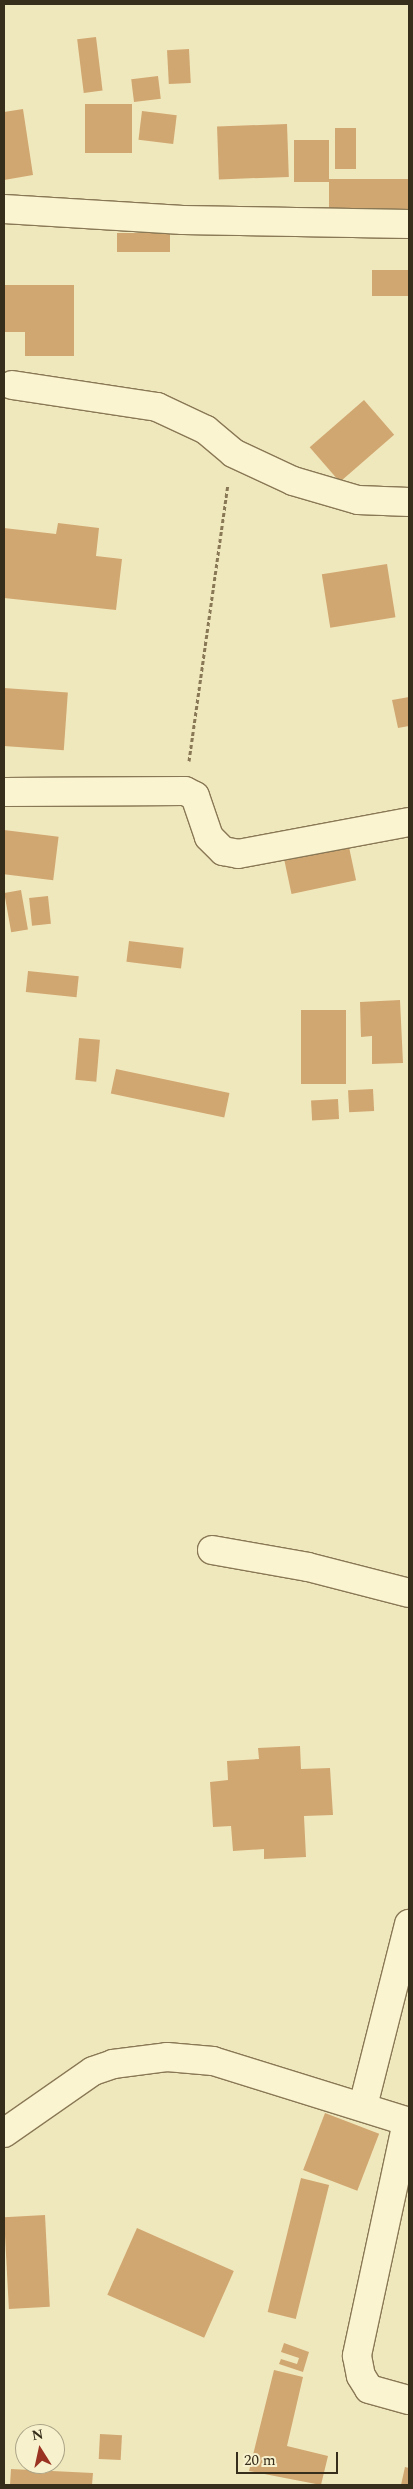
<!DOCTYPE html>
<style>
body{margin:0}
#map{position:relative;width:413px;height:2489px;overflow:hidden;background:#f0e8bd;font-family:Spectral,serif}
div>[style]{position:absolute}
.building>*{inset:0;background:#d1a771;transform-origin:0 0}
.path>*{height:3px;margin-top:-1.5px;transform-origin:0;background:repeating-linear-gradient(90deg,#897855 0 4px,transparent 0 6.5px)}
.roads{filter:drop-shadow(1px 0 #897855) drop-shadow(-1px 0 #897855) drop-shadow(0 1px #897855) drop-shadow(0 -1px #897855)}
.street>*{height:28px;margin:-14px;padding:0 14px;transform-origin:14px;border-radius:14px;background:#fbf4d0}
span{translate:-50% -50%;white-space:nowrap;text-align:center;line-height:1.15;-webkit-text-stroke:4px #f7f1cd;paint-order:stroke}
.frame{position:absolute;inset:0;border:5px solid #372d1b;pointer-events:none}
.north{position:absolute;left:15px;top:2424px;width:50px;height:50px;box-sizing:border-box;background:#f7f1cd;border:1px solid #aaa386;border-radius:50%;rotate:350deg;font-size:14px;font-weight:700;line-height:20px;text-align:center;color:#372d1b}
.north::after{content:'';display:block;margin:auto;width:18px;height:22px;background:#9b3322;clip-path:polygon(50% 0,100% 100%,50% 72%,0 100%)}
.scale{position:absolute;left:236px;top:2452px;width:102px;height:22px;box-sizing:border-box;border:2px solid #372d1b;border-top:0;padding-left:6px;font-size:15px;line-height:18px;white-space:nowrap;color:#372d1b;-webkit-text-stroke:4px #f7f1cd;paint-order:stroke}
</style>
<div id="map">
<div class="building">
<div style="left:96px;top:37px;width:54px;height:19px;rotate:83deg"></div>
<div style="left:189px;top:49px;width:34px;height:22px;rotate:87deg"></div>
<div style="left:158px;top:76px;width:23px;height:27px;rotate:83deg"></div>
<div style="left:132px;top:104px;width:49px;height:47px;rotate:90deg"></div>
<div style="clip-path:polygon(23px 109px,33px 175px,4px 180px,4px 112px)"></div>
<div style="left:142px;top:111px;width:35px;height:29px;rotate:7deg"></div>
<div style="left:287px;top:124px;width:53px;height:70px;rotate:88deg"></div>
<div style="left:335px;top:128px;width:21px;height:41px"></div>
<div style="clip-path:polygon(294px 140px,329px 140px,329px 179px,409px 179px,409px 218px,329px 218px,329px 182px,294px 182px)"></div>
<div style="left:117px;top:233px;width:53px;height:19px"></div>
<div style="left:409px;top:270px;width:26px;height:37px;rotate:90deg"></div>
<div style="clip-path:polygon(4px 285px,74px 285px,74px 356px,25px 356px,25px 332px,4px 332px)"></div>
<div style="left:364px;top:400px;width:46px;height:72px;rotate:49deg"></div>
<div style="clip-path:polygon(58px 523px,99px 528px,96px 556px,122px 559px,116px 610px,4px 598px,4px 528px,56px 534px)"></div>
<div style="left:387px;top:564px;width:54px;height:66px;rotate:81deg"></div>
<div style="left:4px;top:688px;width:64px;height:58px;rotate:4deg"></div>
<div style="clip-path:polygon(409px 697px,409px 726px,398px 728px,392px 700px)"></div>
<div style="left:4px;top:830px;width:55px;height:44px;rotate:7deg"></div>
<div style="left:349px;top:847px;width:34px;height:66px;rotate:78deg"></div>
<div style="left:21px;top:890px;width:40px;height:17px;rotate:80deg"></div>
<div style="left:48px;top:896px;width:28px;height:19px;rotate:84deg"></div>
<div style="left:129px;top:941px;width:55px;height:21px;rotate:7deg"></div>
<div style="left:28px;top:971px;width:51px;height:21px;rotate:6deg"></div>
<div style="clip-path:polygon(400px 1000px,403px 1063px,372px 1064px,372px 1036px,361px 1037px,360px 1002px)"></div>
<div style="left:301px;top:1010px;width:45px;height:74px"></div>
<div style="left:79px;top:1038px;width:21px;height:42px;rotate:5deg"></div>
<div style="left:116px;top:1069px;width:116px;height:25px;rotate:12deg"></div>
<div style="left:373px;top:1089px;width:22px;height:25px;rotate:87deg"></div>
<div style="left:338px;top:1099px;width:20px;height:27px;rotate:87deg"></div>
<div style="clip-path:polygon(300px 1746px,301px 1769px,330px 1768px,333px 1815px,304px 1816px,306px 1857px,264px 1859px,264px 1849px,233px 1851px,231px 1826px,213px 1827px,210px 1782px,228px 1780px,227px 1761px,259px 1759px,258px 1748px)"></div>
<div style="left:325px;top:2113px;width:58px;height:61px;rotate:21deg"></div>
<div style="left:301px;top:2178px;width:29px;height:138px;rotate:14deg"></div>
<div style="left:45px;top:2215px;width:92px;height:41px;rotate:87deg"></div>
<div style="left:137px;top:2228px;width:106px;height:73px;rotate:24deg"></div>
<div style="clip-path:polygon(284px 2343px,309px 2352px,303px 2372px,279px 2364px,281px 2359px,297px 2364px,299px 2358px,281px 2352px)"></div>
<div style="clip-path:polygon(274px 2370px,303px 2377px,287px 2446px,328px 2456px,321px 2485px,249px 2471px)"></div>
<div style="left:100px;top:2434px;width:22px;height:25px;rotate:3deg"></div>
<div style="clip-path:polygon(405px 2467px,409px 2468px,409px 2485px,401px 2485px)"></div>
<div style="clip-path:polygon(11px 2469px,93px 2473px,92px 2485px,10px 2485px)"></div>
</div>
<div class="path">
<div style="left:189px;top:761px;width:279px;rotate:-82deg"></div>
</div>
<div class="roads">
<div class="street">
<div style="left:4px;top:209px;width:179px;rotate:3.5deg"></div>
<div style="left:183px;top:220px;width:226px;rotate:1deg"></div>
<div style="left:12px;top:385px;width:147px;rotate:8.6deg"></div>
<div style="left:157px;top:407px;width:54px;rotate:25.1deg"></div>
<div style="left:206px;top:430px;width:35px;rotate:40deg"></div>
<div style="left:233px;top:453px;width:66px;rotate:25deg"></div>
<div style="left:293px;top:481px;width:68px;rotate:16.3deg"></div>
<div style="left:358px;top:500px;width:51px;rotate:2.2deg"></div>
<div style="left:4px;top:792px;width:181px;rotate:-0.3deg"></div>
<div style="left:185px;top:791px;width:11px;rotate:27deg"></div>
<div style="left:195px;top:796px;width:43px;rotate:71.1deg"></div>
<div style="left:209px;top:837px;width:20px;rotate:45deg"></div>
<div style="left:223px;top:851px;width:15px;rotate:11deg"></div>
<div style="left:238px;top:854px;width:174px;rotate:-10.6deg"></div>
<div style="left:212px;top:1550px;width:97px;rotate:10deg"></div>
<div style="left:308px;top:1567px;width:104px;rotate:14.4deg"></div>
<div style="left:363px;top:2106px;width:188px;rotate:-75.8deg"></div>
<div style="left:407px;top:2122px;width:239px;rotate:102.1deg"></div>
<div style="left:357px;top:2356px;width:20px;rotate:79deg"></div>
<div style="left:361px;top:2376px;width:15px;rotate:58deg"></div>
<div style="left:369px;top:2389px;width:41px;rotate:15.4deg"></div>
<div style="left:4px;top:2133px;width:108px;rotate:-34.9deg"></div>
<div style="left:93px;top:2071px;width:21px;rotate:-19deg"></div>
<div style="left:113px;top:2064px;width:54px;rotate:-7.4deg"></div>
<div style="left:167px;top:2057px;width:46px;rotate:5deg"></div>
<div style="left:213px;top:2061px;width:205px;rotate:17.3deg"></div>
</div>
</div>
<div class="frame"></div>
<div class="north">N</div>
<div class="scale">20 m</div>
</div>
